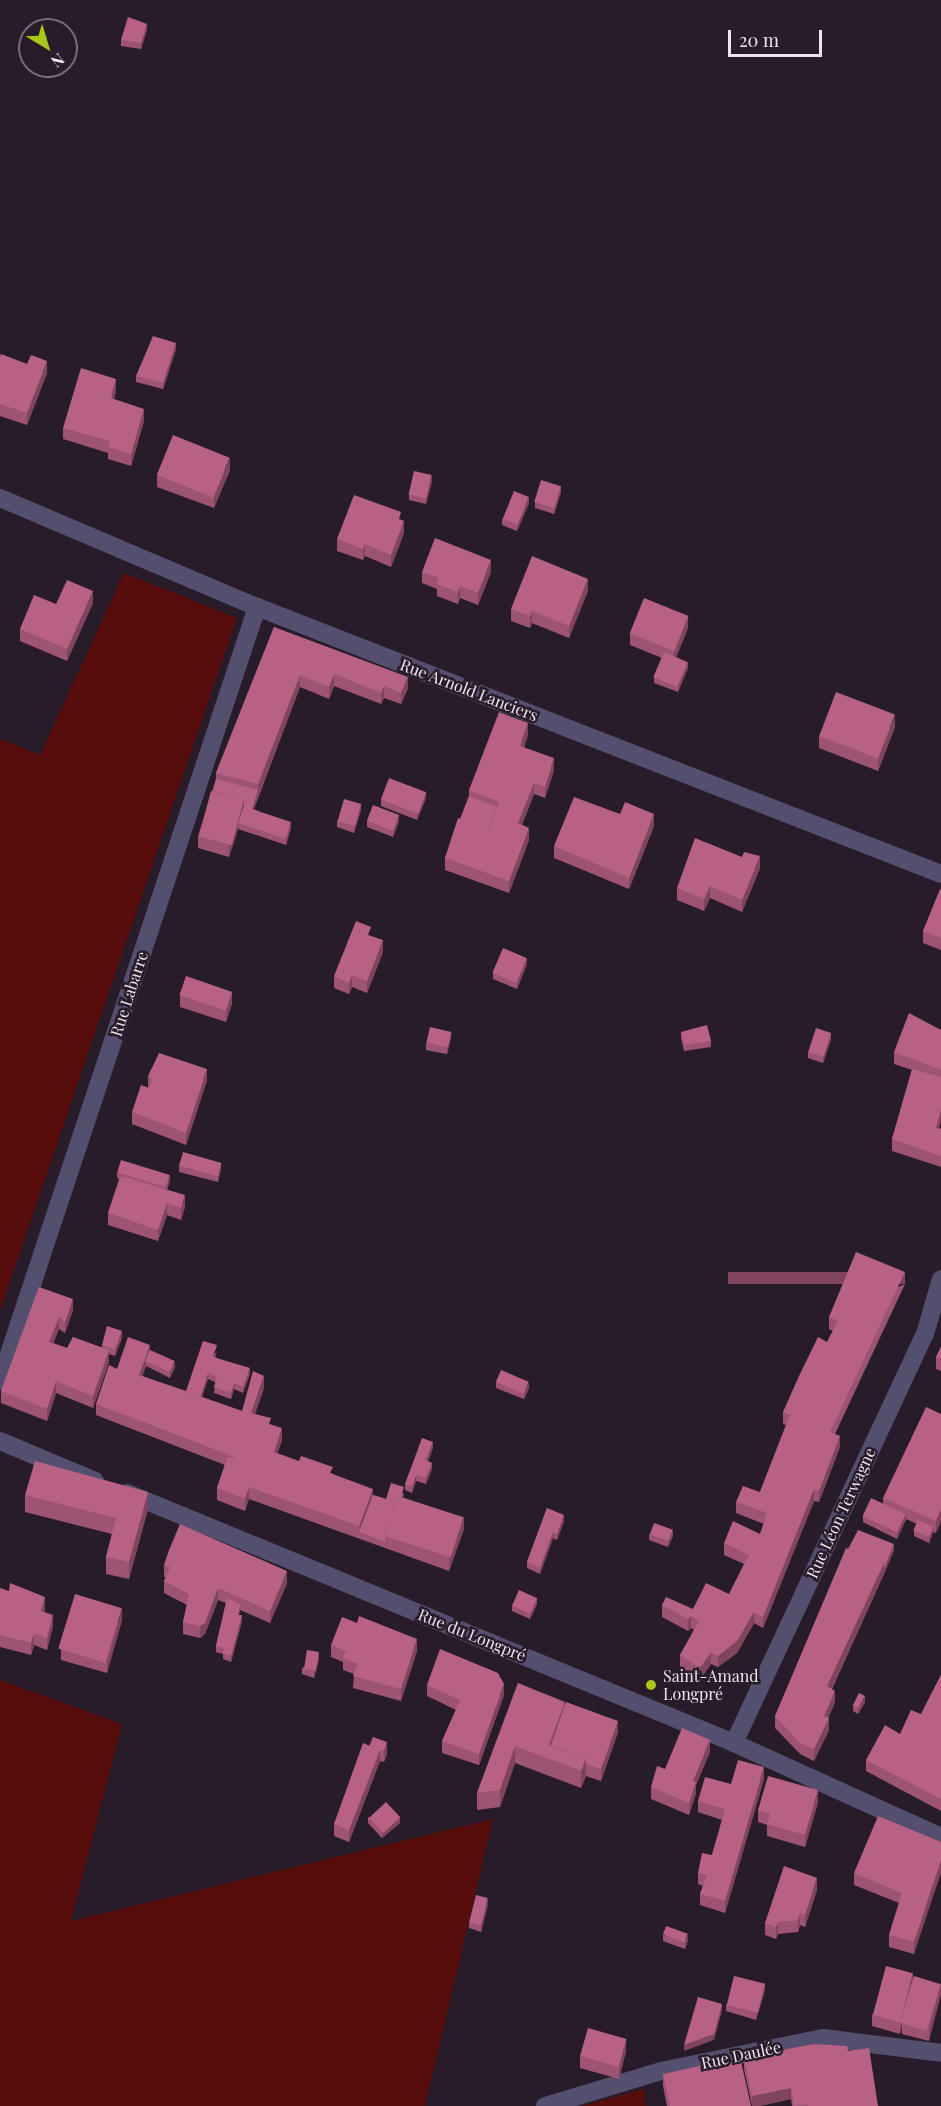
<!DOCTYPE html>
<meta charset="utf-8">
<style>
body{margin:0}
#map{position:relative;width:941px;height:2106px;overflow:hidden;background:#291c2a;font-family:"Playfair Display",serif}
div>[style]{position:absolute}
.green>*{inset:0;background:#570d0c}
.minor>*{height:18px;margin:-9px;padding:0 9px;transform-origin:9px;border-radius:9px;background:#554f6f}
.wall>*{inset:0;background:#9d5372}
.shaded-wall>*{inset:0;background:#80445c;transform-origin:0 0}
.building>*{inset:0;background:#b76184;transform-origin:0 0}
.dots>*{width:16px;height:16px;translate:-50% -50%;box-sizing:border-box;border:3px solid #291c2a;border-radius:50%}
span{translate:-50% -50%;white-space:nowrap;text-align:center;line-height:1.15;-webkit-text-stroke:5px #291c2a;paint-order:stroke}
.street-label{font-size:16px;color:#ede4ed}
.poi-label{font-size:16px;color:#ede4ed}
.left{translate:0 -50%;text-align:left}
.north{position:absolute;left:18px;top:18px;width:60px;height:60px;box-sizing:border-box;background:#291c2a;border:2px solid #776c78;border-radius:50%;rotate:142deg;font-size:16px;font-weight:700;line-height:24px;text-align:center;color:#ede4ed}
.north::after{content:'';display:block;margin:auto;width:21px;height:27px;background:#a9c71a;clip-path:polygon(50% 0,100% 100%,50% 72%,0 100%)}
.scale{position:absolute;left:728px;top:30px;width:94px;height:27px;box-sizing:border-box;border:3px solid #ede4ed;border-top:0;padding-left:8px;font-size:18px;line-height:21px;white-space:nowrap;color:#ede4ed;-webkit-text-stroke:4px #291c2a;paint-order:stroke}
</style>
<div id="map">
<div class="green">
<div style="clip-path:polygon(124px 573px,237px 618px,0 1311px,0 739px,40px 755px)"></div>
<div style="clip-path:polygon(0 1680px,122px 1724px,71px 1921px,493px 1819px,425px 2106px,0 2106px)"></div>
<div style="clip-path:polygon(644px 2089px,646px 2106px,582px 2106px)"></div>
</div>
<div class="minor">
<div style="left:0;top:498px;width:279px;rotate:23deg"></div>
<div style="left:257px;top:607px;width:734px;rotate:21.32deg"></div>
<div style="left:0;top:1381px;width:816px;rotate:-71.63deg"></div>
<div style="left:0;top:1441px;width:103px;rotate:22.8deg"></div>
<div style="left:127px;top:1493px;width:656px;rotate:22.38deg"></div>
<div style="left:734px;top:1743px;width:227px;rotate:24.4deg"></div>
<div style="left:734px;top:1743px;width:451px;rotate:-65deg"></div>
<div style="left:925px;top:1334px;width:57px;rotate:-73.8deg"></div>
<div style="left:545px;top:2106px;width:121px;rotate:-16.8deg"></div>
<div style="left:661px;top:2071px;width:165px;rotate:-11.5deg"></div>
<div style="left:823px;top:2038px;width:119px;rotate:7.2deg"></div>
</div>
<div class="wall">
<div style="clip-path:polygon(147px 30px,141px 49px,121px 46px,121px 40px)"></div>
<div style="clip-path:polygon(176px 349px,163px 389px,136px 382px,136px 376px)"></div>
<div style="clip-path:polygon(0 356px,27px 364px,47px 373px,27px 425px,0 416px)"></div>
<div style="clip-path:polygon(116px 391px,114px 399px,144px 421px,131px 466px,108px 459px,108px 453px,63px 439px,63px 428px)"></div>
<div style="clip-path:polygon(230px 470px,214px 508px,157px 487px,157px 475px)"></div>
<div style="clip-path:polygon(432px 481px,426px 504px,409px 500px,409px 494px)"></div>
<div style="clip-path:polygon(561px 492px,554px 514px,535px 508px,535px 502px)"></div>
<div style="clip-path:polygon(529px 503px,517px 531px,502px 525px,502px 519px)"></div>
<div style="clip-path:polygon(401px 520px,404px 533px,391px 567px,365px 556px,363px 560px,337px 551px,337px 539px)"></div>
<div style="clip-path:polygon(422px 572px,491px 572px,478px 605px,460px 598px,458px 604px,437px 596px,437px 589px,422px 583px)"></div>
<div style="clip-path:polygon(588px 591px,569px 638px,532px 623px,530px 628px,511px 621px,511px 609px)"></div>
<div style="clip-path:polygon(93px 603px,67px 661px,20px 641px,20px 629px,56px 604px)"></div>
<div style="clip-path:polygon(274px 627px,408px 688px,401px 704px,384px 698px,381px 704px,334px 686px,329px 699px,300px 687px,254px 809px,291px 828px,286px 845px,238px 829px,229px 857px,198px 848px,198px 836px,216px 779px,216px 773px)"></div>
<div style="clip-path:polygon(688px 628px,676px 657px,688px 668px,678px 692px,654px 683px,654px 677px,662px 658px,630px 645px,630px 633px)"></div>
<div style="clip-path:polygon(895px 727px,878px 771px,819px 748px,819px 736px)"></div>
<div style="clip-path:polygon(528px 735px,524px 747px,554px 770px,545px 798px,534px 794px,522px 825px,529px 840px,509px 893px,445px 870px,445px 858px,469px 796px,469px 790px)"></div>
<div style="clip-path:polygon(426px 798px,417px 820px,381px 806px,381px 800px)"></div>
<div style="clip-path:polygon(361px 810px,354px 833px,337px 827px,337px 821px)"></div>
<div style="clip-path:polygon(620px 814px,654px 826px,629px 889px,554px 858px,554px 846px)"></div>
<div style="clip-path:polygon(367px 821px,399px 821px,393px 837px,367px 827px)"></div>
<div style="clip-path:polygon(760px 868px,742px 912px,710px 898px,704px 911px,677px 900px,677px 888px)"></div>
<div style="clip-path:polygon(941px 890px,941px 950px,923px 943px,923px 931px)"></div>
<div style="clip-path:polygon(371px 936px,383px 952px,367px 993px,352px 987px,349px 994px,334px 988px,334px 976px)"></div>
<div style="clip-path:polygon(527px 964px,517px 989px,493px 979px,493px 973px)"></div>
<div style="clip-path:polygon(180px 995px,232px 1004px,226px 1022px,180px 1007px)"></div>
<div style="clip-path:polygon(941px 1030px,941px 1121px,939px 1128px,941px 1129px,941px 1167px,892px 1151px,892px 1139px,912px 1070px,894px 1064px,894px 1052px)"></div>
<div style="clip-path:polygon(681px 1032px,711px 1041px,711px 1047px,684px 1051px,681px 1038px)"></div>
<div style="clip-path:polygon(451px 1038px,447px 1054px,426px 1050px,426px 1043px)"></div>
<div style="clip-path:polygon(831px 1039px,823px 1063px,808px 1058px,808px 1052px)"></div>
<div style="clip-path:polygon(148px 1076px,207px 1080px,186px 1145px,132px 1124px,132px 1112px,148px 1088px)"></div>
<div style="clip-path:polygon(179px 1165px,221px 1169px,218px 1182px,179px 1172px)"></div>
<div style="clip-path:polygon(117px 1172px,170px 1181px,167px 1190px,185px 1207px,181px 1220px,167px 1215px,158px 1241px,108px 1225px,108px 1213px,119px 1179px,117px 1178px)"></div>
<div style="clip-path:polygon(905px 1284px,835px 1434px,840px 1447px,819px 1502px,814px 1501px,763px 1628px,754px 1623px,737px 1653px,718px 1667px,711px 1664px,700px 1680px,680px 1667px,680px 1655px,694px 1630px,691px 1628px,688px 1631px,662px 1617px,662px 1605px,693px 1609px,729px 1594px,744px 1564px,724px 1555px,724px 1543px,760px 1534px,764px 1524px,736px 1513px,736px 1502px,760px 1492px,786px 1425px,783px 1424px,783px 1412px,827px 1342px,833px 1331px,829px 1329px,829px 1317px)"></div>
<div style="clip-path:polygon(39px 1287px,73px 1310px,65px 1333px,59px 1329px,53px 1343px,67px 1348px,102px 1347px,102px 1345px,122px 1338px,115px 1356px,109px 1354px,109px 1362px,93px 1408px,56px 1393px,47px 1421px,1px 1403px,1px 1391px)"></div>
<div style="clip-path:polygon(941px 1347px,941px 1371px,936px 1369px,936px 1357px)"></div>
<div style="clip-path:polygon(150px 1351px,175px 1367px,170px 1378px,146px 1366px,142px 1376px,186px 1391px,217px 1351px,215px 1357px,250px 1374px,243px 1393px,234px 1389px,231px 1399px,214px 1393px,215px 1382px,208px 1379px,202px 1397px,242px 1411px,264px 1388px,255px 1414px,271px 1425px,282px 1440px,277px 1454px,333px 1474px,373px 1495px,386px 1499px,404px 1493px,403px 1498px,464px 1529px,449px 1571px,249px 1499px,245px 1511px,217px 1500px,217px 1488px,225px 1465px,96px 1415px,96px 1404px,117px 1369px)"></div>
<div style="clip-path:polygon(496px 1382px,529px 1388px,524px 1399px,496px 1388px)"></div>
<div style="clip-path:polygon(941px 1414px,936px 1533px,933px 1532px,929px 1543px,914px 1536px,914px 1530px,917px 1524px,906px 1519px,897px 1539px,863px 1522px,863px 1516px,883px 1504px,883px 1498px)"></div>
<div style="clip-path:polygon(433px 1448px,428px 1461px,432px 1469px,426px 1484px,416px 1481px,412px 1493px,405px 1490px,405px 1484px)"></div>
<div style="clip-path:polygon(25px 1495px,148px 1509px,129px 1579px,106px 1574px,106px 1557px,112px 1534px,25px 1512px)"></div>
<div style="clip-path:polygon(547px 1508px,564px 1521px,557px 1540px,553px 1538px,540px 1574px,527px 1568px,527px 1562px)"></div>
<div style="clip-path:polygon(649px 1534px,673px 1536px,668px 1547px,649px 1540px)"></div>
<div style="clip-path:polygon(848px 1549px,894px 1550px,884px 1574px,832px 1689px,835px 1702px,828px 1718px,829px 1730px,814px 1761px,800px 1754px,775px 1728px,775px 1716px)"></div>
<div style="clip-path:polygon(164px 1565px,287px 1583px,270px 1623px,240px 1610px,239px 1615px,242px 1621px,231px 1662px,223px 1659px,223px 1654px,216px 1652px,216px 1646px,226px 1603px,218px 1600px,205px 1634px,200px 1638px,183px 1634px,183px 1622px,187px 1605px,164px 1593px,164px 1581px,166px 1577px,164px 1577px)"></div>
<div style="clip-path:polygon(0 1588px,45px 1609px,44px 1612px,53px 1626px,47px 1650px,34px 1645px,31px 1655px,0 1647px)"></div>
<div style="clip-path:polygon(537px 1604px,530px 1619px,512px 1611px,512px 1605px)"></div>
<div style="clip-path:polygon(122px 1620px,107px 1673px,61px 1660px,61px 1649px)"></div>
<div style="clip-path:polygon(331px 1645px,417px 1651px,401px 1701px,353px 1688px,354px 1674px,343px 1670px,343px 1662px,331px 1657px)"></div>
<div style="clip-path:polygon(319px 1659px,314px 1678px,302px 1674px,302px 1668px)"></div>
<div style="clip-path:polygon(941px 1675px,941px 1811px,866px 1771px,866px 1760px,900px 1734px,921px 1714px)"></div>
<div style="clip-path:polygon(518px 1683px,618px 1732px,601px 1781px,586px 1776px,581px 1788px,515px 1763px,500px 1807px,477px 1810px,477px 1793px)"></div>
<div style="clip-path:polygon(427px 1685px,504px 1695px,479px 1765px,442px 1753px,442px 1741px,456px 1710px,427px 1696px)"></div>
<div style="clip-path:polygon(865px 1702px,858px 1714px,853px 1711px,853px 1705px)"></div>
<div style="clip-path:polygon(373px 1737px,387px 1754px,384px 1762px,380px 1761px,349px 1842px,334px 1836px,334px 1824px)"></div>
<div style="clip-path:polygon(710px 1752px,696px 1785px,696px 1793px,689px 1815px,651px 1799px,651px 1787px,665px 1769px)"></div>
<div style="clip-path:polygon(764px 1779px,725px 1913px,700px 1905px,700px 1894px,703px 1886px,698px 1884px,698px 1873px,712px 1855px,722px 1820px,698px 1812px,698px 1801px,731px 1784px)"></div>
<div style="clip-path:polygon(818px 1802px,805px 1847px,767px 1836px,767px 1825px,758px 1822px,758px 1810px)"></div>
<div style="clip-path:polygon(368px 1817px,400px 1823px,382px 1838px,368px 1823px)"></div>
<div style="clip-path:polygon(941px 1842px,914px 1954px,889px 1947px,889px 1935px,899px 1903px,854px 1885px,854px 1873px)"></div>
<div style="clip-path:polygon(817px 1890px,805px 1927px,800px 1925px,798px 1932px,778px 1934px,776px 1939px,765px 1935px,765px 1923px)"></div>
<div style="clip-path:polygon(488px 1904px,481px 1932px,469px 1928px,469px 1922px)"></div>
<div style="clip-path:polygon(663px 1935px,688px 1940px,685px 1949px,663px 1941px)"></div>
<div style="clip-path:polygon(913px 1982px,941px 1984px,929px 2041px,902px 2034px,902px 2025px,900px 2034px,872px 2026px,872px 2015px)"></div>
<div style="clip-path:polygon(765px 1990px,756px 2020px,726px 2011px,726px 2005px)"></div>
<div style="clip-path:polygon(626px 2051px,619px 2079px,580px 2068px,580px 2056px)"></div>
<div style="clip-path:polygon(848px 2051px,878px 2106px,792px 2106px,791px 2099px,760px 2106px,752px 2106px,744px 2069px,744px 2057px)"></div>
<div style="clip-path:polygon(663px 2074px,751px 2106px,667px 2106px,663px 2086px)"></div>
</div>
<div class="shaded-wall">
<div style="clip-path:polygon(147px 24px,147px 30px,141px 49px,141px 43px)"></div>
<div style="clip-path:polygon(176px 343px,176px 349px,163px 389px,163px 383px)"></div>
<div style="clip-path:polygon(47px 361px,47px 373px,27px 425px,27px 413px)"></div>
<div style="clip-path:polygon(116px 379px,116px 391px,111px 410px,111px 398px)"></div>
<div style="clip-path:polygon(144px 409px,144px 421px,131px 466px,131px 454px)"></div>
<div style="clip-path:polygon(230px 458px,230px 470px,214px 508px,214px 496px)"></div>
<div style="clip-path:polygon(432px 475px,432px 481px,426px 504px,426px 498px)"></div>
<div style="clip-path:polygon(561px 486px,561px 492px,554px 514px,554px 508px)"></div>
<div style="clip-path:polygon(529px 497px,529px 503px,517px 531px,517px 525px)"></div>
<div style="clip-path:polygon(404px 521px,404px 533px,391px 567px,391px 555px)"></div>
<div style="clip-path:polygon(365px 544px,365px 556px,363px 560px,363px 549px)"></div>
<div style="clip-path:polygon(491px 560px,491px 572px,478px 605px,478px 593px)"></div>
<div style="clip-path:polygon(588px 579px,588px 591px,569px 638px,569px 626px)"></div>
<div style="clip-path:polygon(460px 586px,460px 598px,458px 604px,458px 592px)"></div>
<div style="clip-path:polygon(93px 591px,93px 603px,67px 661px,67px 649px)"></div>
<div style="clip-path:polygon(532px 611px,532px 623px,530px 628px,530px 616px)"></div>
<div style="clip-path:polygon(688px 616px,688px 628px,674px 663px,674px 651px)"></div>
<div style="clip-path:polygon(688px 662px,688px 668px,678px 692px,678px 686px)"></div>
<div style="clip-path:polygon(334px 674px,334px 686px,329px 699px,329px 687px)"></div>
<div style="clip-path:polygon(300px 675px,300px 687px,258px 796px,252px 815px,252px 809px,258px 790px,258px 784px)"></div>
<div style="clip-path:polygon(408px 677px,408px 688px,401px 704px,401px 693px)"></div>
<div style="clip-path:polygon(384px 686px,384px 698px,381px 704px,381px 693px)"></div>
<div style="clip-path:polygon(895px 715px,895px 727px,878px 771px,878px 759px)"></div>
<div style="clip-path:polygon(528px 723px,528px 735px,520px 758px,520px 746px)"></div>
<div style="clip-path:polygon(554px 758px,554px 770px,545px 798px,545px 787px)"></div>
<div style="clip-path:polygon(534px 783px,534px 794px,518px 835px,518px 823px)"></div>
<div style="clip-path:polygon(426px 792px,426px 798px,417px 820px,417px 814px)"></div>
<div style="clip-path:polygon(244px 800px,244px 812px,238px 823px,238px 829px,229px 857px,229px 846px)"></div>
<div style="clip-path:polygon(361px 804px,361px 810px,354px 833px,354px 827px)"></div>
<div style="clip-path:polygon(654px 814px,654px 826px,629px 889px,629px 878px)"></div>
<div style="clip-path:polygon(399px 815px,399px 821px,393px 837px,393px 831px)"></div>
<div style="clip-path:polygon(291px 822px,291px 828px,286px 845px,286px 839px)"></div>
<div style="clip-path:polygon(529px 828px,529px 840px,509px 893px,509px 881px)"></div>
<div style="clip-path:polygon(760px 856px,760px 868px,742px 912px,742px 900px)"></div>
<div style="clip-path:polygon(710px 886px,710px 898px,704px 911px,704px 899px)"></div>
<div style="clip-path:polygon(383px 940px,383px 952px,367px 993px,367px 981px)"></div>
<div style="clip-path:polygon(527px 958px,527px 964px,517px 989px,517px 983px)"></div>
<div style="clip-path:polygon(352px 975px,352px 987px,349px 994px,349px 983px)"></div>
<div style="clip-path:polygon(232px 992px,232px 1004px,226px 1022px,226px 1011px)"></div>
<div style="clip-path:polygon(451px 1032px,451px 1038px,447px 1054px,447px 1048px)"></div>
<div style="clip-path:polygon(831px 1033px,831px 1039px,823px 1063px,823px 1057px)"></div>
<div style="clip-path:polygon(207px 1069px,207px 1080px,186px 1145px,186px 1133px)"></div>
<div style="clip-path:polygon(941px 1110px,941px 1121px,936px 1140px,936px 1128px)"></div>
<div style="clip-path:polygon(221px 1163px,221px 1169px,218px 1182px,218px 1176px)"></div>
<div style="clip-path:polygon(170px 1175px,170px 1181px,166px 1194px,166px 1188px)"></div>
<div style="clip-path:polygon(185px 1195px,185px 1207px,181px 1220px,181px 1208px)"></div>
<div style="clip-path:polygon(167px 1203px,167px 1215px,158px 1241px,158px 1230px)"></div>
<div style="left:905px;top:1272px;width:12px;height:177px;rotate:90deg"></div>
<div style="clip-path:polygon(73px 1299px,73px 1310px,65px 1333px,65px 1322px)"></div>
<div style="clip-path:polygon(59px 1317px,59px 1329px,49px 1354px,49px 1342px)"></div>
<div style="clip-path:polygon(122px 1331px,122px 1338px,115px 1356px,115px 1350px)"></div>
<div style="clip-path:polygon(150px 1345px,150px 1357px,146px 1361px,146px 1366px,139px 1386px,139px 1375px)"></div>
<div style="clip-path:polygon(109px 1350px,109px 1362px,93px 1408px,93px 1396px)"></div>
<div style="clip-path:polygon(175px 1361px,175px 1367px,170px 1378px,170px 1372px)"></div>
<div style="clip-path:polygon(250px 1368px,250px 1374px,243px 1393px,243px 1387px)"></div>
<div style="clip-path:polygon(208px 1373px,208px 1379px,198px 1409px,198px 1403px)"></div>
<div style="clip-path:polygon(264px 1376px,264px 1388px,251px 1425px,251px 1413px)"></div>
<div style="clip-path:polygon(56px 1381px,56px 1393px,47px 1421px,47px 1409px)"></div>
<div style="clip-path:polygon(529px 1382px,529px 1388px,524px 1399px,524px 1393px)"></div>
<div style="clip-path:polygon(234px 1383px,234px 1389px,231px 1399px,231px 1393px)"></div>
<div style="clip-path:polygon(282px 1428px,282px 1440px,274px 1464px,274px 1452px)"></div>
<div style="clip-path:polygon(840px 1436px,840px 1447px,819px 1502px,819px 1491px)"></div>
<div style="clip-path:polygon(433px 1442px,433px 1448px,426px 1466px,426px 1460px)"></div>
<div style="clip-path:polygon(432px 1463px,432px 1469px,426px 1484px,426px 1478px)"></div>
<div style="clip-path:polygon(416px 1475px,416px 1481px,412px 1493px,412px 1487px)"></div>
<div style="clip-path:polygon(249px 1487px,249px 1499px,245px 1511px,245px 1499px)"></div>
<div style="clip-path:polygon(373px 1489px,373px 1501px,359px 1532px,359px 1526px)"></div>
<div style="clip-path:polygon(814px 1489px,814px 1501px,763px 1628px,763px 1617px)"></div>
<div style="clip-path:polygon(148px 1492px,148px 1509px,129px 1579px,129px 1562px)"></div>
<div style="clip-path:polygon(941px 1510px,941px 1522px,936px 1533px,936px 1521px)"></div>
<div style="clip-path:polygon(906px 1514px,906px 1520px,897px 1539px,897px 1533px)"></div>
<div style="clip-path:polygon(564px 1515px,564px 1521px,557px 1540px,557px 1534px)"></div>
<div style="clip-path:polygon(464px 1517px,464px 1529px,449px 1571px,449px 1559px)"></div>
<div style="clip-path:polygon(933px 1527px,933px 1533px,929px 1543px,929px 1537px)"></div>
<div style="clip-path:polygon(673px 1530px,673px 1536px,668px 1547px,668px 1541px)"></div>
<div style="clip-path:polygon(553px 1532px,553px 1538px,540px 1574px,540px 1568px)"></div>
<div style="clip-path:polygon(894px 1544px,894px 1550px,884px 1574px,827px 1698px,827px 1686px,884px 1563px)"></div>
<div style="clip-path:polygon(287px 1571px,287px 1583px,270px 1623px,270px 1611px)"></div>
<div style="clip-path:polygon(218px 1588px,218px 1600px,205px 1634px,200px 1638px,200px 1626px)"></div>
<div style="clip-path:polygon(45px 1597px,45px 1609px,41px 1622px,41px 1611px)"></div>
<div style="clip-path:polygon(537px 1598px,537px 1604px,530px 1619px,530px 1613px)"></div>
<div style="clip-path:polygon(122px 1608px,122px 1620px,107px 1673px,107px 1662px)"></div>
<div style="clip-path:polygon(754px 1612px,754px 1623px,737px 1653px,718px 1667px,718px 1656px)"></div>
<div style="clip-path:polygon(53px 1615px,53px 1626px,47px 1650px,47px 1638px)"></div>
<div style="clip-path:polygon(242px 1615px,242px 1621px,231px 1662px,231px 1656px)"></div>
<div style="clip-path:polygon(691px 1616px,691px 1628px,688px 1631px,688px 1619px)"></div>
<div style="clip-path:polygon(34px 1633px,34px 1645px,31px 1655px,31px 1643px)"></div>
<div style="clip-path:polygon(417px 1639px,417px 1651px,401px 1701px,401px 1689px)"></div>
<div style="clip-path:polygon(319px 1652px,319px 1659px,314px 1678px,314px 1672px)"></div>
<div style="clip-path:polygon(711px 1652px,711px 1664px,700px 1680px,700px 1668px)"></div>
<div style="clip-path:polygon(504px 1684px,504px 1695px,479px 1765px,479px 1754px)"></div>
<div style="clip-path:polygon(835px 1691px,835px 1702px,824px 1728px,824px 1716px)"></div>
<div style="clip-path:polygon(865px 1696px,865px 1702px,858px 1714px,858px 1708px)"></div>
<div style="clip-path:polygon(565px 1702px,565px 1719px,549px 1750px,549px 1745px)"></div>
<div style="clip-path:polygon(829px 1718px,829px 1730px,814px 1761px,814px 1749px)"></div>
<div style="clip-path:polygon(618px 1721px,618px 1732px,601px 1781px,601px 1769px)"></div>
<div style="clip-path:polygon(710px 1740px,710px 1752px,696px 1785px,696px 1793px,689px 1815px,689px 1803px,693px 1781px)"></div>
<div style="clip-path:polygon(387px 1742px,387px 1754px,384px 1762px,384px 1751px)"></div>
<div style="clip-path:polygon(515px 1746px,515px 1763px,500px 1807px,500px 1790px)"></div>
<div style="clip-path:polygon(380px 1750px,380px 1761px,349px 1842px,349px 1830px)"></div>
<div style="clip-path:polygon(586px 1758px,586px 1775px,581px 1788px,581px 1771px)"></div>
<div style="clip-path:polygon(764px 1767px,764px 1779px,725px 1913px,725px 1901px)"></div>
<div style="clip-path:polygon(818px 1790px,818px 1802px,805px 1847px,805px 1835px)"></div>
<div style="clip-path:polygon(400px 1817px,400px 1823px,382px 1838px,382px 1832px)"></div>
<div style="clip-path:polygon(941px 1861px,941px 1873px,914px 1954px,914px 1942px)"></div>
<div style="clip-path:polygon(817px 1878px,817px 1890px,805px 1927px,805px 1915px)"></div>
<div style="clip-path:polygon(488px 1898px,488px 1904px,481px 1932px,481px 1926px)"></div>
<div style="clip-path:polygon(800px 1913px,800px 1925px,798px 1932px,798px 1920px)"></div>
<div style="clip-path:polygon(778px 1922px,778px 1934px,776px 1939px,776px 1927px)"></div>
<div style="clip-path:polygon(688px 1934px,688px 1940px,685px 1949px,685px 1943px)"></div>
<div style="clip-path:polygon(913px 1973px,913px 1985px,900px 2034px,900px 2022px)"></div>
<div style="clip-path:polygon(765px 1984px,765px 1990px,756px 2020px,756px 2014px)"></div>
<div style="clip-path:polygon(941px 1984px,941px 1995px,929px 2041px,929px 2029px)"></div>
<div style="clip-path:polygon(722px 2004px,722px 2011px,714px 2040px,684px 2051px,684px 2045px)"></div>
<div style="clip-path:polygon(626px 2039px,626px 2051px,619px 2079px,619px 2067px)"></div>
<div style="clip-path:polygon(791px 2088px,791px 2099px,760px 2106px,752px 2106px,752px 2096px)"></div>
</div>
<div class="building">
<div style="clip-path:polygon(128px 17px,147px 24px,141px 43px,121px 40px)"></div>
<div style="clip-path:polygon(153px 336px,176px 343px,163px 383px,136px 376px)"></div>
<div style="clip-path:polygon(1px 354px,27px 364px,31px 355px,47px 361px,27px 413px,0 404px,0 356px)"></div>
<div style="clip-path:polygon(81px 368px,116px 379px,111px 398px,144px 409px,131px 454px,108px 447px,110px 441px,63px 428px)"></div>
<div style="left:173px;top:435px;width:61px;height:43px;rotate:22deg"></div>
<div style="left:414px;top:471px;width:18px;height:24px;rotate:13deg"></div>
<div style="left:541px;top:480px;width:21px;height:23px;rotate:17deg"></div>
<div style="left:514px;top:491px;width:16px;height:30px;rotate:22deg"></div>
<div style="clip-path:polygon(354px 495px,401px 512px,399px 519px,404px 521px,391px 555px,365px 544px,363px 549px,337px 539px)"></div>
<div style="clip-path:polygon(435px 538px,491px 560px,478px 593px,460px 586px,458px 592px,437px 584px,439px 578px,422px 572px)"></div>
<div style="clip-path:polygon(532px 556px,588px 579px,569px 626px,532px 611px,530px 616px,511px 609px)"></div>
<div style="clip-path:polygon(67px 580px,93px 591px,67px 649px,20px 629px,34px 595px,56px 604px)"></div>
<div style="left:644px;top:598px;width:48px;height:38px;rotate:22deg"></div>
<div style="clip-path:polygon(274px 627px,408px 677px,401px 693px,384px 686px,381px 693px,334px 674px,329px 687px,300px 675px,258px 784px,216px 773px)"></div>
<div style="left:664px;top:652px;width:26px;height:27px;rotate:23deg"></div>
<div style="left:836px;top:692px;width:63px;height:47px;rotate:21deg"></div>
<div style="clip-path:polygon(499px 712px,528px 723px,520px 746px,554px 758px,545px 787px,534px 783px,518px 823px,529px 828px,509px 881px,445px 858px,458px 818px,489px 830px,499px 802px,469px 790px)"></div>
<div style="left:389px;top:778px;width:40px;height:23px;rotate:21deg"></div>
<div style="clip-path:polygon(216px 779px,258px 790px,252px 809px,291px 822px,286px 839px,238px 823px,244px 806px,244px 800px,213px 791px)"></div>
<div style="left:211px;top:791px;width:34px;height:47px;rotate:15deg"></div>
<div style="left:469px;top:796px;width:30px;height:25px;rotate:21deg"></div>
<div style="clip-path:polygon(574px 797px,620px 814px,625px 802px,654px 814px,629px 878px,554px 846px)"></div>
<div style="left:344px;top:799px;width:18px;height:23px;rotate:16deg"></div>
<div style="left:373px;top:805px;width:28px;height:17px;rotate:21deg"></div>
<div style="clip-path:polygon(695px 838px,742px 857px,744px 852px,760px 856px,742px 900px,710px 886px,704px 899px,677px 888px)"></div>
<div style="clip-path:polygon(940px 889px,941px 890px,941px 938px,923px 931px)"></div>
<div style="clip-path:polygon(356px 921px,371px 927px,368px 935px,383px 940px,367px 981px,352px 975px,349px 983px,334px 976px)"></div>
<div style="left:503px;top:948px;width:26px;height:27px;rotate:23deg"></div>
<div style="left:186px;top:976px;width:49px;height:20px;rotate:19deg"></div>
<div style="clip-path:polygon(909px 1013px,941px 1030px,941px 1070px,894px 1052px)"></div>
<div style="clip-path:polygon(707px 1025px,711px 1041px,684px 1045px,681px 1032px)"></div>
<div style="left:430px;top:1027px;width:22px;height:16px;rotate:13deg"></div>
<div style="left:816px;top:1028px;width:16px;height:25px;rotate:18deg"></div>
<div style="clip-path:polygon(159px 1053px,207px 1069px,186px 1133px,132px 1112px,141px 1085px,149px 1088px,152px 1078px,148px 1076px)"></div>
<div style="clip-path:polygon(912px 1069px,941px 1077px,941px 1110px,936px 1128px,941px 1129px,941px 1156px,892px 1139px)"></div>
<div style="left:183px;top:1152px;width:40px;height:14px;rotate:16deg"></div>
<div style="left:121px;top:1160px;width:51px;height:13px;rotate:17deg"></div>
<div style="clip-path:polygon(121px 1176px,185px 1195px,181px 1208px,167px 1203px,158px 1230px,108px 1213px)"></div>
<div style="clip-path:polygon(856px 1252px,905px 1272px,830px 1432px,840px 1436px,819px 1491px,814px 1489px,763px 1617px,754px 1612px,737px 1641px,718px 1656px,711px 1652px,700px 1668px,680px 1655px,699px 1621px,691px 1616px,688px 1619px,662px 1605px,666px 1597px,693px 1609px,706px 1583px,729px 1594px,749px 1555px,724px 1543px,733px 1521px,760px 1534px,767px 1513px,736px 1502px,743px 1486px,760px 1492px,790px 1415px,783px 1412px,799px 1376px,818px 1337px,827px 1342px,838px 1321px,829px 1317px)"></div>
<div style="clip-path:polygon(39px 1287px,73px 1299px,65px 1322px,59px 1317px,49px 1342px,67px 1348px,73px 1337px,109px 1350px,93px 1396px,56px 1381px,47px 1409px,1px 1391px)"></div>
<div style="clip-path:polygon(107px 1326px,122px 1331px,115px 1350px,102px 1345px)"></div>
<div style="clip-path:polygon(128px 1337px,150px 1345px,139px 1375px,242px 1411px,253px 1371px,264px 1376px,251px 1413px,271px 1418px,269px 1424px,282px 1428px,274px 1452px,299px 1461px,301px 1456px,333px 1467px,330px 1473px,373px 1489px,359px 1526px,249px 1487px,245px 1499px,217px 1488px,227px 1458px,235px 1457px,96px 1404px,109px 1365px,117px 1369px)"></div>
<div style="clip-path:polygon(203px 1341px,217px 1345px,213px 1357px,250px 1368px,243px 1387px,234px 1383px,231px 1393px,214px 1387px,217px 1377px,208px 1373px,201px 1396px,186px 1391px)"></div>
<div style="clip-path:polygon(941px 1347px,941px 1359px,936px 1357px)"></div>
<div style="left:150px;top:1350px;width:27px;height:12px;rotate:24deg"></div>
<div style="left:501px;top:1370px;width:30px;height:13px;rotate:23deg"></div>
<div style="clip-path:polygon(926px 1407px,941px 1414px,941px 1510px,936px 1521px,883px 1498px)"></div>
<div style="clip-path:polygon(422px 1438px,433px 1442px,426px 1460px,432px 1463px,426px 1478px,416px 1475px,412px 1487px,405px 1484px)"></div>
<div style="clip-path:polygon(35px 1461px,148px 1492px,129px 1562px,106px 1557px,116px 1518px,25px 1495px)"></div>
<div style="clip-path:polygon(391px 1483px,404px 1487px,401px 1497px,398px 1496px,385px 1536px,385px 1542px,359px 1532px,373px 1495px,386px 1499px)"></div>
<div style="left:398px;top:1496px;width:69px;height:42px;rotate:18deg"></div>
<div style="left:871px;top:1498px;width:38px;height:20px;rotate:25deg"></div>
<div style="clip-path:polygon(547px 1508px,564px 1515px,557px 1534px,553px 1532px,540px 1568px,527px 1562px)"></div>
<div style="left:918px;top:1520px;width:17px;height:11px;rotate:25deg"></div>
<div style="left:654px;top:1523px;width:20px;height:12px;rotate:20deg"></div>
<div style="clip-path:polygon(180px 1524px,287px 1571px,270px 1611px,218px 1588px,205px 1623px,200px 1626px,183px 1622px,189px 1594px,164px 1581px,170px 1567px,164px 1565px,169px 1550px)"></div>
<div style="clip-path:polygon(858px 1530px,894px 1544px,884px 1568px,884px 1563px,848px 1549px)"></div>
<div style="clip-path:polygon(846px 1548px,884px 1563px,827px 1686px,835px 1691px,824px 1716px,829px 1718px,814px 1749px,800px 1743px,775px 1716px)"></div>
<div style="clip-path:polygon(10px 1583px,45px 1597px,41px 1611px,53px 1615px,47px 1638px,34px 1633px,31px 1643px,0 1635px,0 1588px,9px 1591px)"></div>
<div style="left:519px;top:1590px;width:20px;height:17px;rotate:24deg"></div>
<div style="left:75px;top:1594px;width:49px;height:57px;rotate:17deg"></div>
<div style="clip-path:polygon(227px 1598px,240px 1604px,238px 1615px,242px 1615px,231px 1656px,223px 1653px,224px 1648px,216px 1646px)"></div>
<div style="clip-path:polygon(359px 1616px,417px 1639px,401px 1689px,353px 1676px,358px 1664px,343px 1658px,346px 1651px,331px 1645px,342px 1617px,357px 1623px)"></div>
<div style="clip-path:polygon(440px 1649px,498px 1673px,504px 1684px,479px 1754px,442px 1741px,460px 1700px,427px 1685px)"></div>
<div style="left:307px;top:1650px;width:12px;height:19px;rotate:9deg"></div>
<div style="clip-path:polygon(941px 1675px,941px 1799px,866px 1760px,885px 1725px,900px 1734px,911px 1710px,921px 1714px)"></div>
<div style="clip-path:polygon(518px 1683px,565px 1702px,549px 1745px,586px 1758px,581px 1771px,515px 1746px,500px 1790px,477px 1793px)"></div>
<div style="clip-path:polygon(859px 1693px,865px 1696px,858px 1708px,853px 1705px)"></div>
<div style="clip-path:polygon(566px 1702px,618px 1721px,601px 1769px,586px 1764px,586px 1758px,551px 1745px)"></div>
<div style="clip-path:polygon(682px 1728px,710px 1740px,693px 1781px,696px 1782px,689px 1803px,651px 1787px,657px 1766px,665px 1769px)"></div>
<div style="clip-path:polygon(373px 1737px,387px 1742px,384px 1751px,380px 1750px,349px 1830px,334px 1824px,363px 1743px,370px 1746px)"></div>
<div style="clip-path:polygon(738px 1760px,764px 1767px,725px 1901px,700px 1894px,707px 1875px,698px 1873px,702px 1853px,712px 1855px,725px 1809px,698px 1801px,705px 1777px,731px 1784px)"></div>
<div style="clip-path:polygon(768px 1776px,818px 1790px,805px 1835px,767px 1824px,770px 1814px,758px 1810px)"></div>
<div style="left:386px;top:1802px;width:21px;height:23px;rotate:47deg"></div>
<div style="clip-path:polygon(878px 1816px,941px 1842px,941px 1861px,914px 1942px,889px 1935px,902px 1893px,854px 1873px)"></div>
<div style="clip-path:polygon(784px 1866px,817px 1878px,805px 1915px,800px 1913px,798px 1920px,778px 1922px,776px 1927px,765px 1923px)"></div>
<div style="left:476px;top:1895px;width:12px;height:28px;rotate:14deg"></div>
<div style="left:666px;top:1926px;width:23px;height:9px;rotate:20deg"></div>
<div style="left:886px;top:1966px;width:28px;height:51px;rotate:15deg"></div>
<div style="left:734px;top:1976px;width:32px;height:30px;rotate:14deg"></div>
<div style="left:914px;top:1976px;width:28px;height:49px;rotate:17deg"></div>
<div style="clip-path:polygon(698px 1997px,722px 2004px,714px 2034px,684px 2045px)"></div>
<div style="left:588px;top:2028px;width:40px;height:29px;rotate:16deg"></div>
<div style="clip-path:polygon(814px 2044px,847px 2046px,848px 2051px,869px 2048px,878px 2106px,808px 2106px,808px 2104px,794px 2106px,791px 2088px,752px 2096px,744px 2057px)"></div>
<div style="clip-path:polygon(740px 2057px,751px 2106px,670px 2106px,663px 2074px)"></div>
</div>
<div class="dots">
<div style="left:651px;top:1685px;background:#a9c71a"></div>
</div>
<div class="street-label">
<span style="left:469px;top:690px;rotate:21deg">Rue Arnold Lanciers</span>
<span style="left:129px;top:994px;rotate:-72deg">Rue Labarre</span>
<span style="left:841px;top:1513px;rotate:-65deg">Rue Léon Terwagne</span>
<span style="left:472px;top:1635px;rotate:22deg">Rue du Longpré</span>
<span style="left:741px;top:2055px;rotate:-12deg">Rue Daulée</span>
</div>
<div class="poi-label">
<span class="left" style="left:663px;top:1685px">Saint-Amand<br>Longpré</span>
</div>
<div class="north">N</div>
<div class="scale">20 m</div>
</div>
